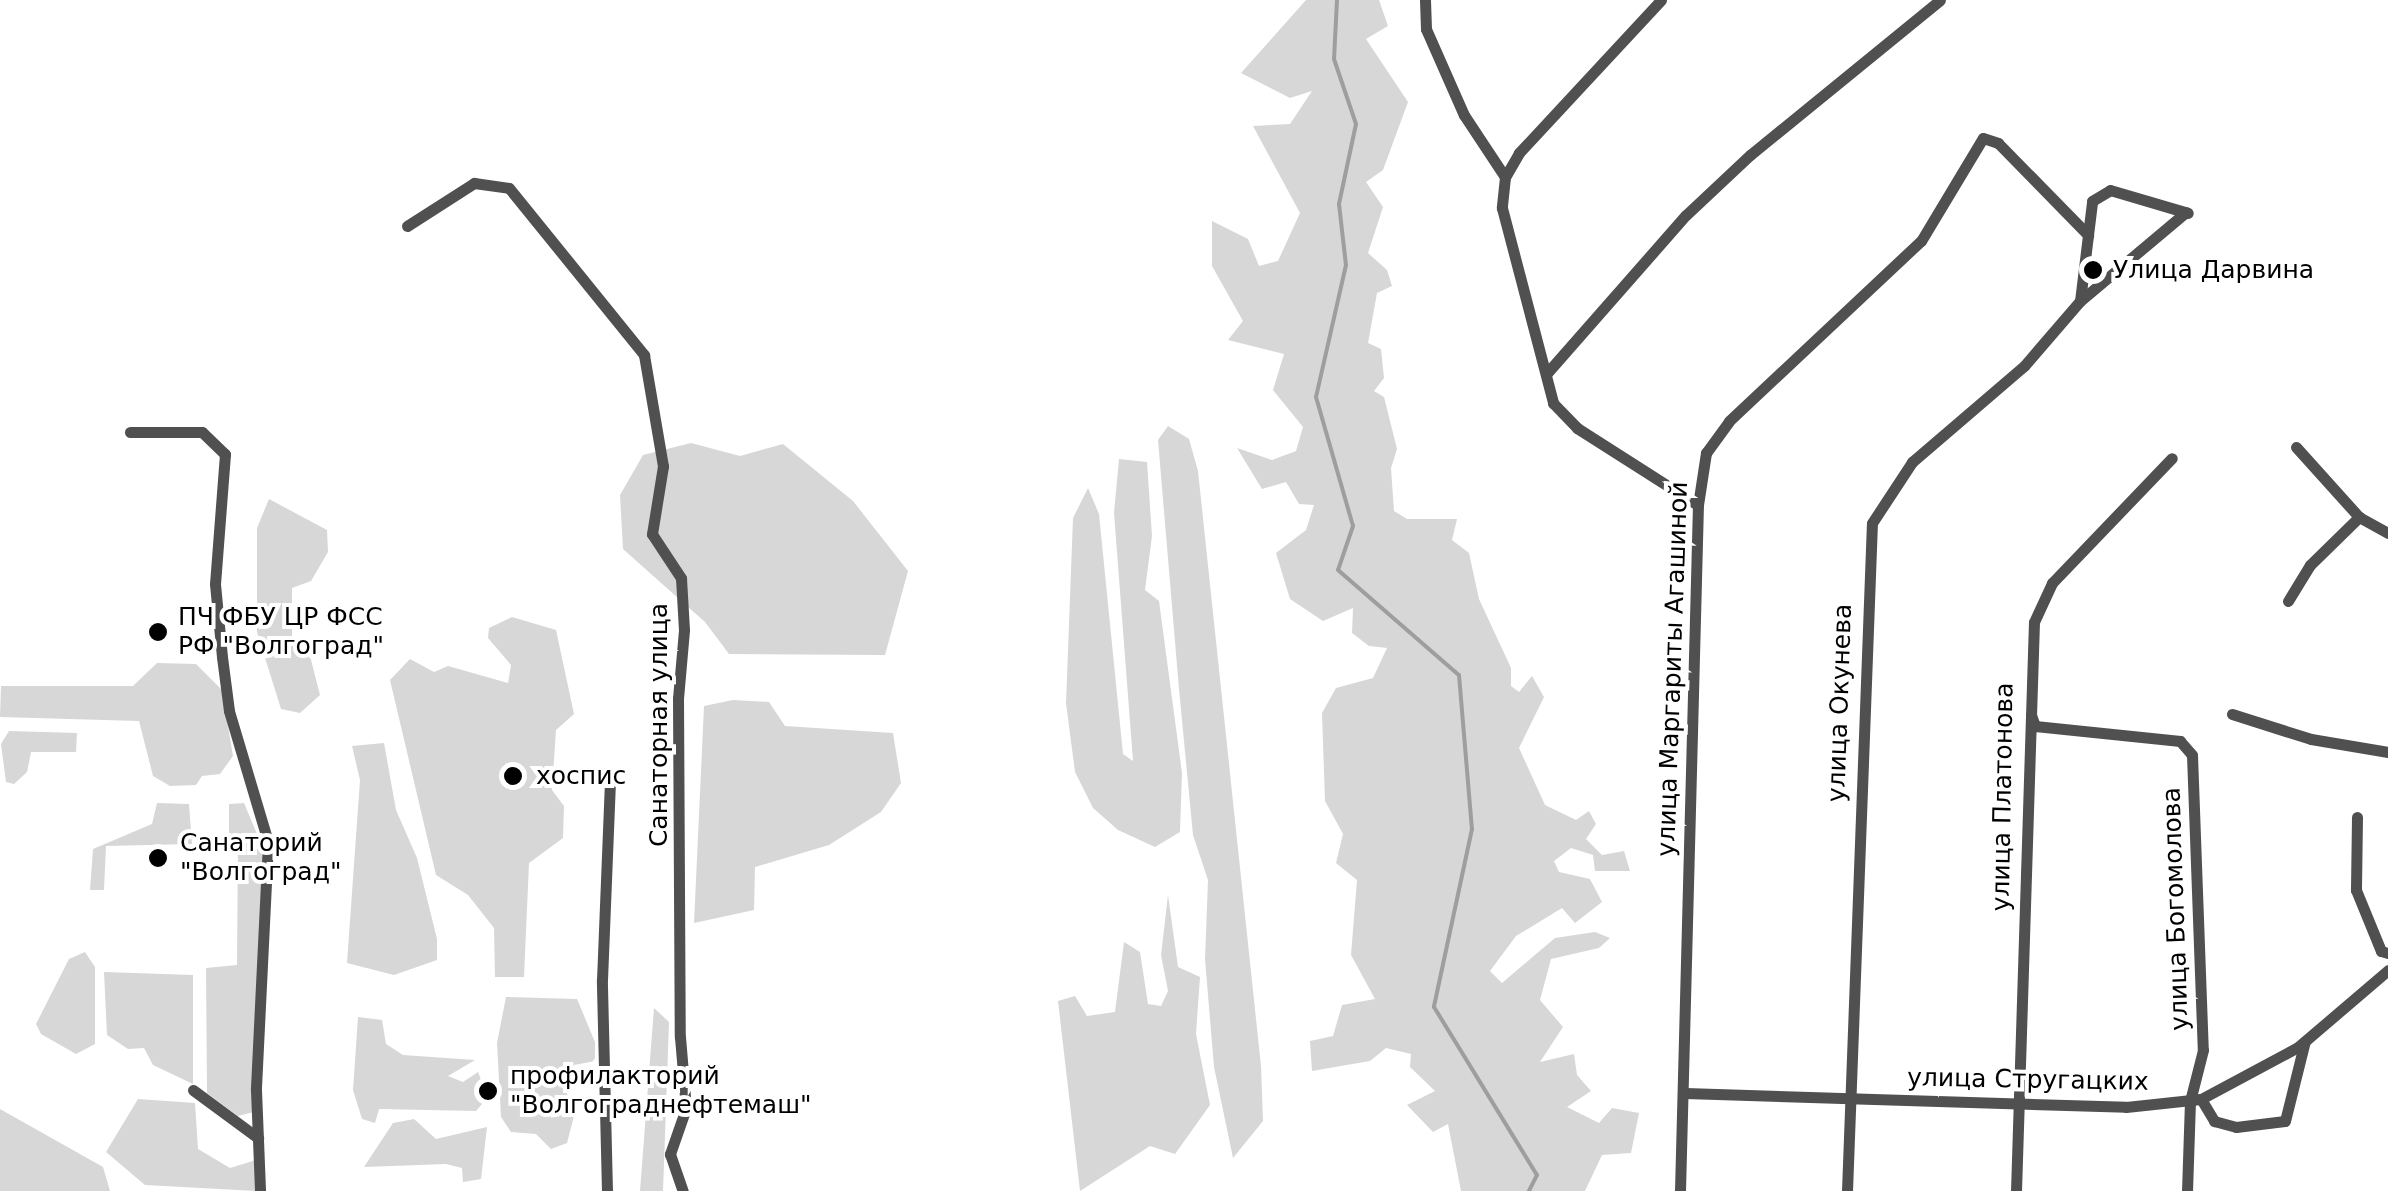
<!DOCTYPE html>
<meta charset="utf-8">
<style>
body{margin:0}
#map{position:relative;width:2388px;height:1191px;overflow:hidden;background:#fff;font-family:"DejaVu Sans",sans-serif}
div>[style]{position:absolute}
.green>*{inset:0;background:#d7d7d7}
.stream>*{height:4px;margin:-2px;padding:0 2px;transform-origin:2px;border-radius:2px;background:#9e9e9e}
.street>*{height:11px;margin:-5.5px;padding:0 5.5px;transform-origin:5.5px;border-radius:5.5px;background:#505050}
.dots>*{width:28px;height:28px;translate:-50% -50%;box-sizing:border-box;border:5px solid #fff;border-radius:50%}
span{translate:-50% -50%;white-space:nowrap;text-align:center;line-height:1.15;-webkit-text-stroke:8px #fff;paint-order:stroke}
.poi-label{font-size:25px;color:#000}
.left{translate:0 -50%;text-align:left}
.street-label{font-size:25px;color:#000}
</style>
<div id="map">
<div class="green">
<div style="clip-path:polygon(1306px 0,1379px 0,1388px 26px,1366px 39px,1408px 102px,1383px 170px,1366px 182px,1383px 207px,1368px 253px,1387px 270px,1392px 286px,1377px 293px,1368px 343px,1381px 349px,1384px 378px,1374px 391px,1384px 397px,1397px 449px,1391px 468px,1394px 511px,1407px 519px,1457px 519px,1452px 540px,1469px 553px,1479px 599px,1511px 668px,1511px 686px,1519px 692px,1532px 676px,1544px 697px,1519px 748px,1545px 805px,1576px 820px,1589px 811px,1596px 824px,1586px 839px,1602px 855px,1624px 851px,1630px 871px,1595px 871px,1593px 855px,1571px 848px,1554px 861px,1559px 872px,1590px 879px,1602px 902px,1575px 923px,1562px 908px,1516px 936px,1490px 971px,1502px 983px,1555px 938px,1595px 932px,1610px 938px,1599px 948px,1551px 959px,1540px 1000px,1563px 1027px,1540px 1062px,1574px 1054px,1577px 1075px,1591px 1091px,1567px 1107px,1599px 1123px,1612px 1108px,1639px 1113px,1631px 1153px,1602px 1155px,1585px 1191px,1461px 1191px,1448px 1124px,1433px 1132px,1407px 1105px,1435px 1091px,1410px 1067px,1411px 1054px,1386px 1048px,1370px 1061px,1312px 1071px,1310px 1041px,1333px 1036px,1342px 1005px,1375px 999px,1351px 955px,1357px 880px,1336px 863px,1343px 834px,1325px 801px,1322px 713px,1336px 688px,1373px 678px,1387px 648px,1369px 646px,1352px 633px,1353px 608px,1323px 621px,1290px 599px,1276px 553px,1306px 530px,1314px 505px,1299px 504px,1286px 482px,1262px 489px,1237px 448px,1272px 460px,1296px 451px,1303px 427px,1273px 390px,1284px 354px,1228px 340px,1243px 321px,1212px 266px,1212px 221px,1248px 239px,1259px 266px,1278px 261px,1300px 213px,1253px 126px,1290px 124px,1312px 91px,1290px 98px,1241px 73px)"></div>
<div style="clip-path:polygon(1168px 426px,1189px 439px,1198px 471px,1261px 1066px,1263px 1121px,1233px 1158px,1214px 1067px,1205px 959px,1208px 880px,1193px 835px,1179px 689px,1158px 440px)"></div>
<div style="clip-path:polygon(691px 443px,740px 456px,783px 444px,853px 501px,908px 571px,885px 655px,729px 654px,705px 622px,623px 549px,620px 495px,643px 455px)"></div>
<div style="clip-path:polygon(1119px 459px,1147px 462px,1152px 536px,1145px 590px,1159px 601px,1182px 773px,1180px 832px,1155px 847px,1118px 830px,1093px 808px,1075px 772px,1066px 703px,1073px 518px,1088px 488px,1099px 514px,1123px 754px,1133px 761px,1114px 513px)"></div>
<div style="clip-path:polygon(269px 499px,327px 530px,328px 552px,311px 581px,292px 588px,292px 636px,308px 648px,320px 695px,300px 713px,281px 709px,257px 632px,257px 528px)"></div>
<div style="clip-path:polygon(512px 617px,556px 630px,574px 714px,556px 730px,552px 790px,564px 806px,563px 838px,529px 863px,524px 977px,495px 977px,494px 928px,468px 895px,436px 875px,390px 680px,410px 659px,434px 672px,448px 666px,508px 683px,511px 665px,488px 638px,489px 628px)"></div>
<div style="clip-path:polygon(157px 663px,196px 664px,222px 690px,233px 756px,220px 774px,202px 776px,196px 785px,170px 786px,153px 776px,139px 721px,0 717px,1px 686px,133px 686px)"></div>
<div style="clip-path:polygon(733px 700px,769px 702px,785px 726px,893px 733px,901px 783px,881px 812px,829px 845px,755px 867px,754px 910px,694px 923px,704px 706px)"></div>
<div style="clip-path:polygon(9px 731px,77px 733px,76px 752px,31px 752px,27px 772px,14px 784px,6px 782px,1px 744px)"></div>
<div style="clip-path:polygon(384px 743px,396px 810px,417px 858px,437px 939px,437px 960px,394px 975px,347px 963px,360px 780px,352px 746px)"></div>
<div style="clip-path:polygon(157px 803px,189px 804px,192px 844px,106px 846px,104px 890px,90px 890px,93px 849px,152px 824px)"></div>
<div style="clip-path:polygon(244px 803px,262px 846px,264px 925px,254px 1112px,238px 1116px,207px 1093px,206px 968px,237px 965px,238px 843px,229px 841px,229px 804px)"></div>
<div style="clip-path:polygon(1168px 895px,1178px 967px,1200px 977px,1196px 1034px,1210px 1105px,1175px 1154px,1150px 1146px,1080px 1191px,1058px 1001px,1075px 996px,1087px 1016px,1115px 1012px,1124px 942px,1140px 952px,1148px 1004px,1161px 1006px,1168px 991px,1161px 955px)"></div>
<div style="clip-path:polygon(85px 952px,95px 967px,95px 1044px,76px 1054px,41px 1034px,36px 1024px,69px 959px)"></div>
<div style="clip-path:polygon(104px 972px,193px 975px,193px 1084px,153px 1065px,144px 1048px,128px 1049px,107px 1035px)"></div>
<div style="clip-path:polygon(506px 997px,577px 999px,595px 1042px,595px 1061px,574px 1065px,564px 1084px,574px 1116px,567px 1143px,551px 1149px,536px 1134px,511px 1132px,501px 1117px,497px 1043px)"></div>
<div style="clip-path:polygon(654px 1008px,669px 1022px,663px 1191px,640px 1191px)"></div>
<div style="clip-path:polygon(358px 1017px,382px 1020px,386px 1044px,403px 1055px,475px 1060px,448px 1076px,463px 1082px,478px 1072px,488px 1097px,476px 1111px,379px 1109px,375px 1123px,362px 1119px,353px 1090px)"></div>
<div style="clip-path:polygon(138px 1099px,195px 1103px,198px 1149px,230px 1168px,256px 1160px,256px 1191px,145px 1185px,106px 1152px)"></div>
<div style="clip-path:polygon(0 1109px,103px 1167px,110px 1191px,0 1191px)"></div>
<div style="clip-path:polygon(414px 1119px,436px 1139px,487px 1127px,481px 1179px,463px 1182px,462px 1168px,446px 1164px,364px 1167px,393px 1123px)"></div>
</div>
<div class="stream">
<div style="left:1337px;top:0;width:59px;rotate:92.9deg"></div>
<div style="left:1334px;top:59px;width:69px;rotate:71.3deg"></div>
<div style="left:1356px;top:124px;width:82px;rotate:102deg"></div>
<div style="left:1339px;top:204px;width:61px;rotate:83.5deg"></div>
<div style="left:1346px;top:265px;width:135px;rotate:102.8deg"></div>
<div style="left:1316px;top:397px;width:134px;rotate:74deg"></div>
<div style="left:1353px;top:526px;width:46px;rotate:108.8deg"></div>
<div style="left:1338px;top:570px;width:160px;rotate:41deg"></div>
<div style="left:1459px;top:675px;width:155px;rotate:85.2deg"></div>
<div style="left:1472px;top:829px;width:182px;rotate:102.1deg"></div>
<div style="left:1434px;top:1007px;width:197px;rotate:58.5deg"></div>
<div style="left:1537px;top:1175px;width:18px;rotate:117deg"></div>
</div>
<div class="street">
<div style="left:1425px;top:0;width:29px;rotate:88deg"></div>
<div style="left:1426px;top:29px;width:94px;rotate:66.2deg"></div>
<div style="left:1464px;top:115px;width:74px;rotate:56.5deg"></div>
<div style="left:1661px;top:0;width:209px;rotate:132.9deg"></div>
<div style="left:1519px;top:153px;width:28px;rotate:120deg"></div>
<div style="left:1505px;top:177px;width:31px;rotate:96deg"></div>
<div style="left:1502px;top:208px;width:202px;rotate:75.3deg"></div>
<div style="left:1553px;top:403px;width:35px;rotate:46deg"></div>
<div style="left:1577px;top:428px;width:143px;rotate:32.5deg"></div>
<div style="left:407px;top:226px;width:80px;rotate:-32.7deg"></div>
<div style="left:474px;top:183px;width:35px;rotate:8deg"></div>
<div style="left:509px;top:188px;width:215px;rotate:51deg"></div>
<div style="left:644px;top:355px;width:113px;rotate:80.3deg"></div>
<div style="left:663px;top:466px;width:69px;rotate:99.2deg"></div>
<div style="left:652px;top:534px;width:53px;rotate:56.6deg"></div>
<div style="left:681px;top:578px;width:52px;rotate:86.7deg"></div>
<div style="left:684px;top:630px;width:68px;rotate:95deg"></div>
<div style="left:678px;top:698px;width:339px;rotate:89.7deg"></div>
<div style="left:680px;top:1037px;width:71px;rotate:85.2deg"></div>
<div style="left:686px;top:1108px;width:49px;rotate:109.2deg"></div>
<div style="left:670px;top:1154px;width:39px;rotate:71deg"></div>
<div style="left:2088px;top:235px;width:34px;rotate:-83deg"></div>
<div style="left:2092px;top:201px;width:21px;rotate:-31deg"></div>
<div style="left:2110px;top:190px;width:81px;rotate:16.4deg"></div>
<div style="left:1547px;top:373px;width:210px;rotate:-48.7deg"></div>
<div style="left:1686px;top:215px;width:88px;rotate:-43.2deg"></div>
<div style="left:1750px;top:155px;width:245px;rotate:-39.2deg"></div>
<div style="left:130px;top:432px;width:72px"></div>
<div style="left:202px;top:432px;width:32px;rotate:44deg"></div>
<div style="left:225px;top:454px;width:130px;rotate:94.4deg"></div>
<div style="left:215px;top:584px;width:73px;rotate:84.5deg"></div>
<div style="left:222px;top:657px;width:54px;rotate:82.6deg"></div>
<div style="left:229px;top:711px;width:137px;rotate:73.4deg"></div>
<div style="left:268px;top:842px;width:248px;rotate:92.8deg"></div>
<div style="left:256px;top:1090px;width:101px;rotate:87.7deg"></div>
<div style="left:2296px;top:447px;width:94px;rotate:48deg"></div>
<div style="left:2288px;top:601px;width:42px;rotate:-58.6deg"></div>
<div style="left:2310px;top:565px;width:69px;rotate:-44.4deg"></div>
<div style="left:2359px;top:517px;width:33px;rotate:29deg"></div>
<div style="left:2232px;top:714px;width:83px;rotate:17.6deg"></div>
<div style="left:2311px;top:739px;width:78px;rotate:9.6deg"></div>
<div style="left:2031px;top:715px;width:12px;rotate:70deg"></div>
<div style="left:2035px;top:726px;width:146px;rotate:5.9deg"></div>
<div style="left:2180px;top:741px;width:18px;rotate:49deg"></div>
<div style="left:2192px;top:755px;width:295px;rotate:87.9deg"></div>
<div style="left:2203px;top:1050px;width:53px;rotate:104.3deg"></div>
<div style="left:2190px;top:1101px;width:90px;rotate:91.9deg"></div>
<div style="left:2357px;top:817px;width:73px;rotate:90.8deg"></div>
<div style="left:2356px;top:890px;width:66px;rotate:67.7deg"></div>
<div style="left:2381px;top:951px;width:7px;rotate:16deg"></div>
<div style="left:193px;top:1090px;width:81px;rotate:36.4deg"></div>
<div style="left:1685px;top:1093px;width:441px;rotate:1.8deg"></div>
<div style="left:2126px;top:1107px;width:75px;rotate:-6.1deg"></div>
<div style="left:2201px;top:1099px;width:110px;rotate:-28.2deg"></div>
<div style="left:2298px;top:1047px;width:118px;rotate:-40.5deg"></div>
<div style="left:2201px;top:1099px;width:26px;rotate:59deg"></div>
<div style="left:2214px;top:1121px;width:23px;rotate:15deg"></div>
<div style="left:2236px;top:1127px;width:49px;rotate:-7deg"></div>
<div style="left:2285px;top:1121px;width:82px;rotate:-76deg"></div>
<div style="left:607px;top:1191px;width:211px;rotate:-91.4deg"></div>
<div style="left:602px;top:980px;width:199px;rotate:-87.7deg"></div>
<div style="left:1680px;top:1191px;width:686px;rotate:-88.5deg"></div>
<div style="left:1698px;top:505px;width:53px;rotate:-81.3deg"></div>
<div style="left:1706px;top:453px;width:39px;rotate:-54deg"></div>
<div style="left:1729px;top:421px;width:263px;rotate:-43.2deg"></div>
<div style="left:1921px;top:241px;width:120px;rotate:-59deg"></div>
<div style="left:1983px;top:138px;width:16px;rotate:18deg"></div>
<div style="left:1998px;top:143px;width:129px;rotate:45.6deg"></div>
<div style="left:2088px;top:235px;width:66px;rotate:96.9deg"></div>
<div style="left:1847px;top:1191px;width:668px;rotate:-87.86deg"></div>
<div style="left:1872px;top:523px;width:73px;rotate:-56.7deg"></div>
<div style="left:1912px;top:462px;width:148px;rotate:-40.6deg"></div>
<div style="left:2024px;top:366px;width:86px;rotate:-49.3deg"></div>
<div style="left:2080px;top:301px;width:138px;rotate:-40deg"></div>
<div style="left:2016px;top:1191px;width:569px;rotate:-88.19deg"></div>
<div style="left:2034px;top:622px;width:43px;rotate:-65.2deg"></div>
<div style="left:2052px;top:583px;width:173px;rotate:-46.2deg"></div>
</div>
<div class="dots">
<div style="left:2093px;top:270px;background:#000"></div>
<div style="left:158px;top:632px;background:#000"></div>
<div style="left:513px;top:776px;background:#000"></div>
<div style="left:158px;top:858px;background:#000"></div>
<div style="left:488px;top:1091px;background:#000"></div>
</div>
<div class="poi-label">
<span class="left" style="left:2113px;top:270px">Улица Дарвина</span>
<span class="left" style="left:178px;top:632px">ПЧ ФБУ ЦР ФСС<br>РФ "Волгоград"</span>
<span class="left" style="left:536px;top:776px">хоспис</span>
<span class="left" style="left:180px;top:858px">Санаторий<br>"Волгоград"</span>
<span class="left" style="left:510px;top:1091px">профилакторий<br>"Волгограднефтемаш"</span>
</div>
<div class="street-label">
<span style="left:1673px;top:669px;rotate:-88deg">улица Маргариты Агашиной</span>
<span style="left:1840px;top:703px;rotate:-88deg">улица Окунева</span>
<span style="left:659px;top:725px;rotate:-90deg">Санаторная улица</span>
<span style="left:2003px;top:797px;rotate:-89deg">улица Платонова</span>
<span style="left:2176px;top:909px;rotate:-92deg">улица Богомолова</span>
<span style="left:2028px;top:1080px;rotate:1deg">улица Стругацких</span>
</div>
</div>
